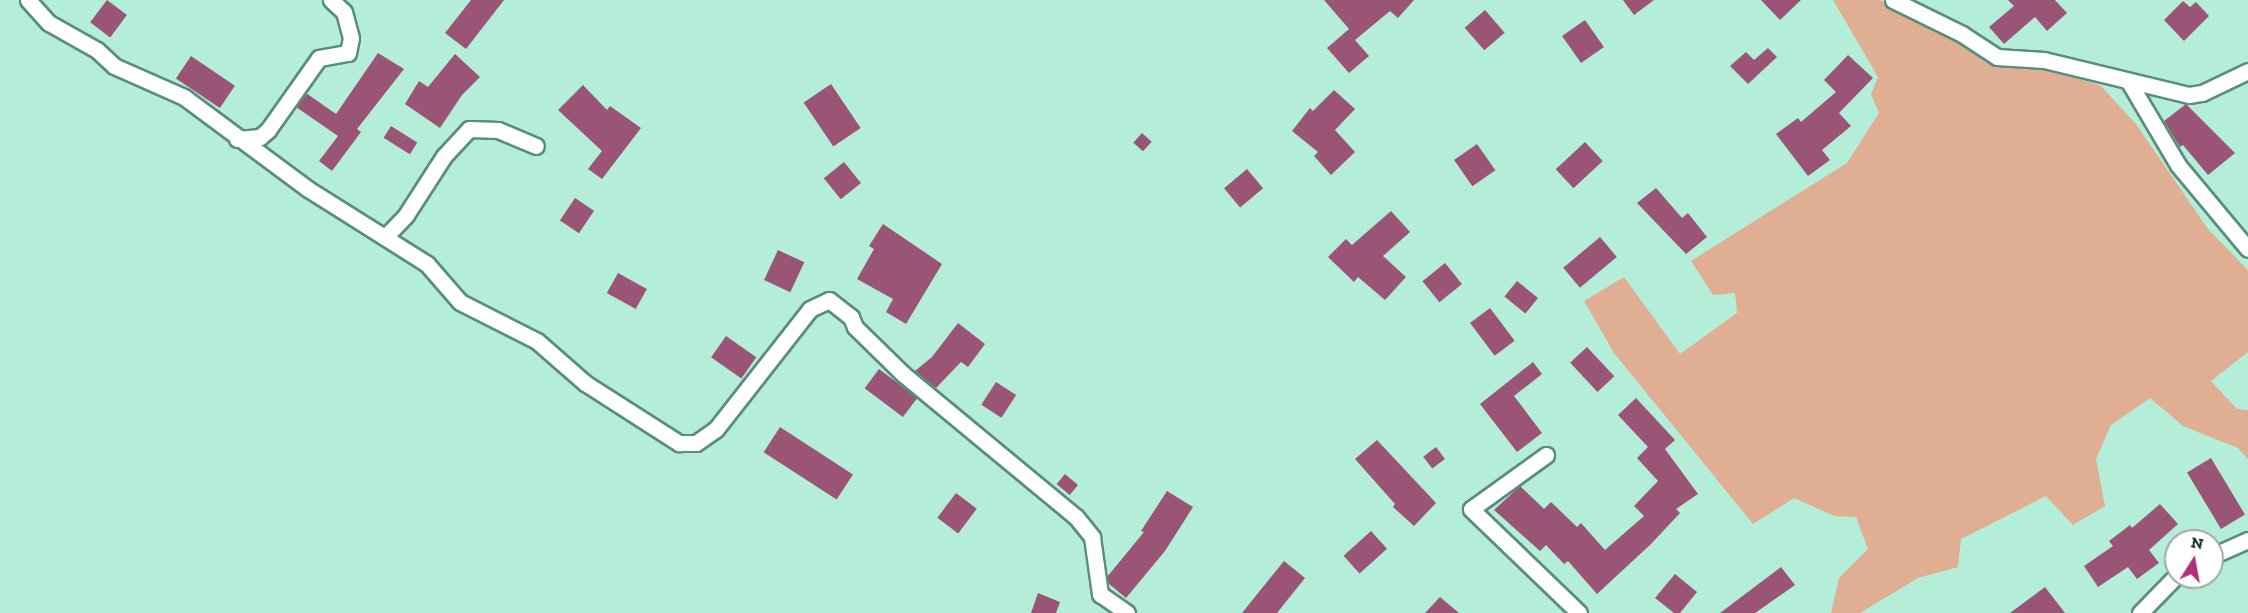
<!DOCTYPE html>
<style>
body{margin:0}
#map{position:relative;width:2248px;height:613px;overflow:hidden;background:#b4edd8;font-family:"Zilla Slab",serif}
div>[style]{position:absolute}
.green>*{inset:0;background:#e0ae92}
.building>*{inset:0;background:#9a5576;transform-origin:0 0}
.roads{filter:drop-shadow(2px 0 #598e7c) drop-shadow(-2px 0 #598e7c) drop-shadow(0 2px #598e7c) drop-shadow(0 -2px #598e7c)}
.minor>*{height:15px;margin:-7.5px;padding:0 7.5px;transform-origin:7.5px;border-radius:7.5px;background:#fff}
span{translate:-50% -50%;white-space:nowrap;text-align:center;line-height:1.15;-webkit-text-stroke:6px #fff;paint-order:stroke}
.north{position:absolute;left:2164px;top:529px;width:60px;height:60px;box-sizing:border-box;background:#fff;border:2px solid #a0a9a6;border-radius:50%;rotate:11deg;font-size:16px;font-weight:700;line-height:24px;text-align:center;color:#122821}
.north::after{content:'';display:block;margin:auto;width:21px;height:27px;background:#b22f78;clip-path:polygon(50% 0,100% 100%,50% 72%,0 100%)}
</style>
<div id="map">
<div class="green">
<div style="clip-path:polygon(1833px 0,1880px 0,2006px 63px,2066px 74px,2101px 86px,2136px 124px,2208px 229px,2248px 270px,2248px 352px,2211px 381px,2237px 409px,2248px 410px,2248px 459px,2238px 448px,2183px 426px,2150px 398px,2111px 425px,2096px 459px,2105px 506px,2073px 525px,2046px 496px,1961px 539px,1958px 567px,1918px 578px,1860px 613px,1831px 613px,1839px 578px,1868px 549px,1856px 517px,1835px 516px,1794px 498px,1753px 524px,1614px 353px,1584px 301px,1624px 277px,1680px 354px,1737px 313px,1735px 293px,1713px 295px,1691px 261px,1847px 163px,1879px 113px,1871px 94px,1878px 77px)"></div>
</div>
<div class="building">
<div style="left:107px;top:0;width:25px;height:28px;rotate:37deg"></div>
<div style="clip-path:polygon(471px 0,504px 0,466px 49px,445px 33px)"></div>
<div style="clip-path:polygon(1324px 0,1414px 0,1398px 18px,1390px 11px,1355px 40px,1369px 56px,1349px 73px,1327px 48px,1349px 29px)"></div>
<div style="clip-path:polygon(1623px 0,1654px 0,1634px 15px)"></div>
<div style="clip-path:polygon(1761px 0,1801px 0,1780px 20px)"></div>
<div style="clip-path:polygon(2008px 0,2055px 0,2067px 13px,2047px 31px,2035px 17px,2004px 44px,1989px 27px,2014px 6px)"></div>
<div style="clip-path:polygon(2183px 1px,2190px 7px,2196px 2px,2209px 16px,2184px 41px,2164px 20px)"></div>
<div style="left:1485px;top:10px;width:30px;height:27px;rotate:49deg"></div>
<div style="left:1585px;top:20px;width:33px;height:28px;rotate:55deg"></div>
<div style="clip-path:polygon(1768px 48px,1777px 57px,1748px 84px,1730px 66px,1746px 52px,1754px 60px)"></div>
<div style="clip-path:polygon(378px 53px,404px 69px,357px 129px,361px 132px,332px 171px,319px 161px,338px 136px,296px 107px,306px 93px,336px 114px)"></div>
<div style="clip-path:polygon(455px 54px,480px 77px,462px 95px,440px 128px,405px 104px,419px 81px,428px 87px)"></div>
<div style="clip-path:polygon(1848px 55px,1873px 78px,1839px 113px,1851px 126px,1822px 150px,1830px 160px,1808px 176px,1776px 134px,1798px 118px,1801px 122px,1836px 92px,1824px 80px)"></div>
<div style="left:191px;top:56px;width:53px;height:27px;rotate:34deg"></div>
<div style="left:831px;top:84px;width:53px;height:33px;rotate:56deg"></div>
<div style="clip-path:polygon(583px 85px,607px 110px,610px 106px,641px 128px,602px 179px,588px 169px,602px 151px,558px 110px)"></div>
<div style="clip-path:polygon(1334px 90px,1355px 109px,1335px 130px,1355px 152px,1331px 175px,1314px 156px,1318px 152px,1292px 131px,1310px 108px,1313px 111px)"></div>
<div style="clip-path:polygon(2186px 104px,2235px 153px,2208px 175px,2183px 145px,2180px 147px,2164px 121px)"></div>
<div style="left:391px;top:126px;width:31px;height:14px;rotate:32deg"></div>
<div style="left:1142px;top:133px;width:13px;height:13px;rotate:42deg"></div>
<div style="left:1585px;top:142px;width:26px;height:40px;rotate:47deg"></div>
<div style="left:1477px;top:144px;width:32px;height:28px;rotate:55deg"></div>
<div style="left:844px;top:162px;width:27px;height:26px;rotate:51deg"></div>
<div style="left:1247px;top:169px;width:25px;height:30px;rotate:50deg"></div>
<div style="clip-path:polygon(1656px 188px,1682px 218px,1688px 213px,1707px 237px,1686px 254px,1637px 203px)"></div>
<div style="left:575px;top:198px;width:23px;height:27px;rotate:34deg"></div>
<div style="clip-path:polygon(1391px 211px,1410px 232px,1383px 256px,1406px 277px,1385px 300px,1358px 277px,1354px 282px,1328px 257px,1346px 239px,1352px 245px)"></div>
<div style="clip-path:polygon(883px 224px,942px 264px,906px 324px,886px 312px,893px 299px,857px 279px,874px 249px,869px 246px)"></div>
<div style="left:1600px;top:237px;width:26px;height:48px;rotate:50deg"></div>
<div style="left:778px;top:250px;width:29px;height:33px;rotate:25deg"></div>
<div style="left:1445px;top:263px;width:27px;height:29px;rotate:51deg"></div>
<div style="left:618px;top:273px;width:33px;height:23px;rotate:29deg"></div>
<div style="left:1517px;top:281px;width:27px;height:20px;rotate:39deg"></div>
<div style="left:1490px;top:308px;width:41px;height:25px;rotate:53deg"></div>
<div style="clip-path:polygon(958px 323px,985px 344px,968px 367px,961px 362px,936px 388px,915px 371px,932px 357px)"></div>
<div style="left:726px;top:336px;width:37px;height:26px;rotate:35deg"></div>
<div style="left:1587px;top:347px;width:40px;height:23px;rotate:47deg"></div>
<div style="clip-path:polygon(1533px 362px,1542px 374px,1514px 396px,1542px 433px,1517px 452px,1480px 404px)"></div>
<div style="left:879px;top:369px;width:48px;height:24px;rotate:37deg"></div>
<div style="left:996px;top:382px;width:24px;height:27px;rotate:33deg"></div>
<div style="clip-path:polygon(1636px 398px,1675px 440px,1665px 449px,1698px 494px,1676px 509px,1680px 513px,1651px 544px,1597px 594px,1568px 561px,1564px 564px,1546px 545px,1540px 551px,1494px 510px,1520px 486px,1544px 509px,1551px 502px,1577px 527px,1581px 523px,1605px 550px,1644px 516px,1634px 506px,1658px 481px,1637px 458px,1648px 447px,1618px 415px)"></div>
<div style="left:780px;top:427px;width:87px;height:30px;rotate:33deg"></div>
<div style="clip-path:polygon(1377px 440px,1436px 503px,1414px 526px,1393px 507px,1395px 504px,1355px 459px)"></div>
<div style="left:1436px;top:447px;width:15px;height:16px;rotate:53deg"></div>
<div style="left:2211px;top:458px;width:66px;height:28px;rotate:59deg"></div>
<div style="left:1065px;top:474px;width:17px;height:13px;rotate:40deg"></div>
<div style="clip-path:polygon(1167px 491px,1193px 507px,1165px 551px,1126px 598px,1108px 583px,1107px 577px,1144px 532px,1141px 531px)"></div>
<div style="left:956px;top:493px;width:26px;height:31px;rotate:37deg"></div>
<div style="clip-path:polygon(2160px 504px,2178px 524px,2149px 550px,2159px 563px,2137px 579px,2128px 567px,2098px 587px,2084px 566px,2113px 546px,2109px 541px,2130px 525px,2132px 528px)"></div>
<div style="left:1371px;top:531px;width:24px;height:37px;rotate:48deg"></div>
<div style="clip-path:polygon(1284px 561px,1305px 578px,1277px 613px,1242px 613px)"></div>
<div style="clip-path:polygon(1781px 567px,1795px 585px,1755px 613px,1720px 613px)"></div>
<div style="clip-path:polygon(1675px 574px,1697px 592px,1680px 613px,1674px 613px,1655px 598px)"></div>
<div style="clip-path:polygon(2045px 587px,2065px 613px,2010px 613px)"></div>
<div style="clip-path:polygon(1038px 593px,1060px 602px,1056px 613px,1031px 613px)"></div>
<div style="clip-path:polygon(1440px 597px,1459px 613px,1425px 613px)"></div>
</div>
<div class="roads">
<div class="minor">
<div style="left:28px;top:0;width:31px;rotate:48deg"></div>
<div style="left:49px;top:23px;width:55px;rotate:29.4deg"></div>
<div style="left:97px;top:50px;width:23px;rotate:43deg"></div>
<div style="left:114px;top:66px;width:77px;rotate:23.9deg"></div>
<div style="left:184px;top:97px;width:154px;rotate:36.6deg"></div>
<div style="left:308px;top:189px;width:141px;rotate:32.2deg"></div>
<div style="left:427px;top:264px;width:50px;rotate:49deg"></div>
<div style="left:460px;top:302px;width:86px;rotate:26.9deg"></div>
<div style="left:537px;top:341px;width:64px;rotate:41.2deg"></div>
<div style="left:585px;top:383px;width:112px;rotate:32.6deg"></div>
<div style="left:679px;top:443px;width:17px"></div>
<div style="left:696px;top:443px;width:24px;rotate:-35deg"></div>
<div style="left:716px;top:429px;width:152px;rotate:-51.9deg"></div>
<div style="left:810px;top:309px;width:21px;rotate:-25deg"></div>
<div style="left:829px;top:300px;width:28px;rotate:38deg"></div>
<div style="left:851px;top:317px;width:11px;rotate:68deg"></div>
<div style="left:855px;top:327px;width:67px;rotate:44.4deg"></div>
<div style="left:903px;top:374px;width:224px;rotate:39.6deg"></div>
<div style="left:1076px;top:517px;width:26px;rotate:51deg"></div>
<div style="left:1092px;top:537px;width:58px;rotate:82deg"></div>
<div style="left:1100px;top:594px;width:33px;rotate:35deg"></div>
<div style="left:1893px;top:0;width:77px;rotate:26.2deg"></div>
<div style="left:1962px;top:34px;width:42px;rotate:33.3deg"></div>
<div style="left:1997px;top:57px;width:47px;rotate:3.7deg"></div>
<div style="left:2044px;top:60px;width:149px;rotate:13.6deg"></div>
<div style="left:2189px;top:95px;width:13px;rotate:-9deg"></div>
<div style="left:2202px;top:93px;width:51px;rotate:-25.6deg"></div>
<div style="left:2129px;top:82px;width:96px;rotate:59.4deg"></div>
<div style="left:2178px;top:165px;width:109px;rotate:50.2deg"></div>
<div style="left:237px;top:139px;width:23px;rotate:-5deg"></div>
<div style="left:260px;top:137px;width:11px;rotate:-41deg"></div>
<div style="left:268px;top:130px;width:88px;rotate:-54.7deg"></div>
<div style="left:319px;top:58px;width:29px;rotate:-10deg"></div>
<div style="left:348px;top:53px;width:15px;rotate:-79deg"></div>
<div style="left:351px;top:38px;width:27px;rotate:-105deg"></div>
<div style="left:344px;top:12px;width:18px;rotate:-137deg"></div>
<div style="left:386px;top:236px;width:29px;rotate:-46deg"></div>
<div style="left:406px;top:215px;width:70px;rotate:-57.2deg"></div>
<div style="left:444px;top:156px;width:37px;rotate:-47deg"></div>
<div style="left:469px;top:129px;width:29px;rotate:2deg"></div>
<div style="left:498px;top:130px;width:41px;rotate:22.8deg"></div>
<div style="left:1546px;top:455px;width:92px;rotate:144.2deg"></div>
<div style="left:1471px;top:509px;width:150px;rotate:43.9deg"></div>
<div style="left:2212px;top:556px;width:39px;rotate:-24deg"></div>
<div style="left:2140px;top:613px;width:52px;rotate:-45.8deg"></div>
</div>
</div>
<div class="north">N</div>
</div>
